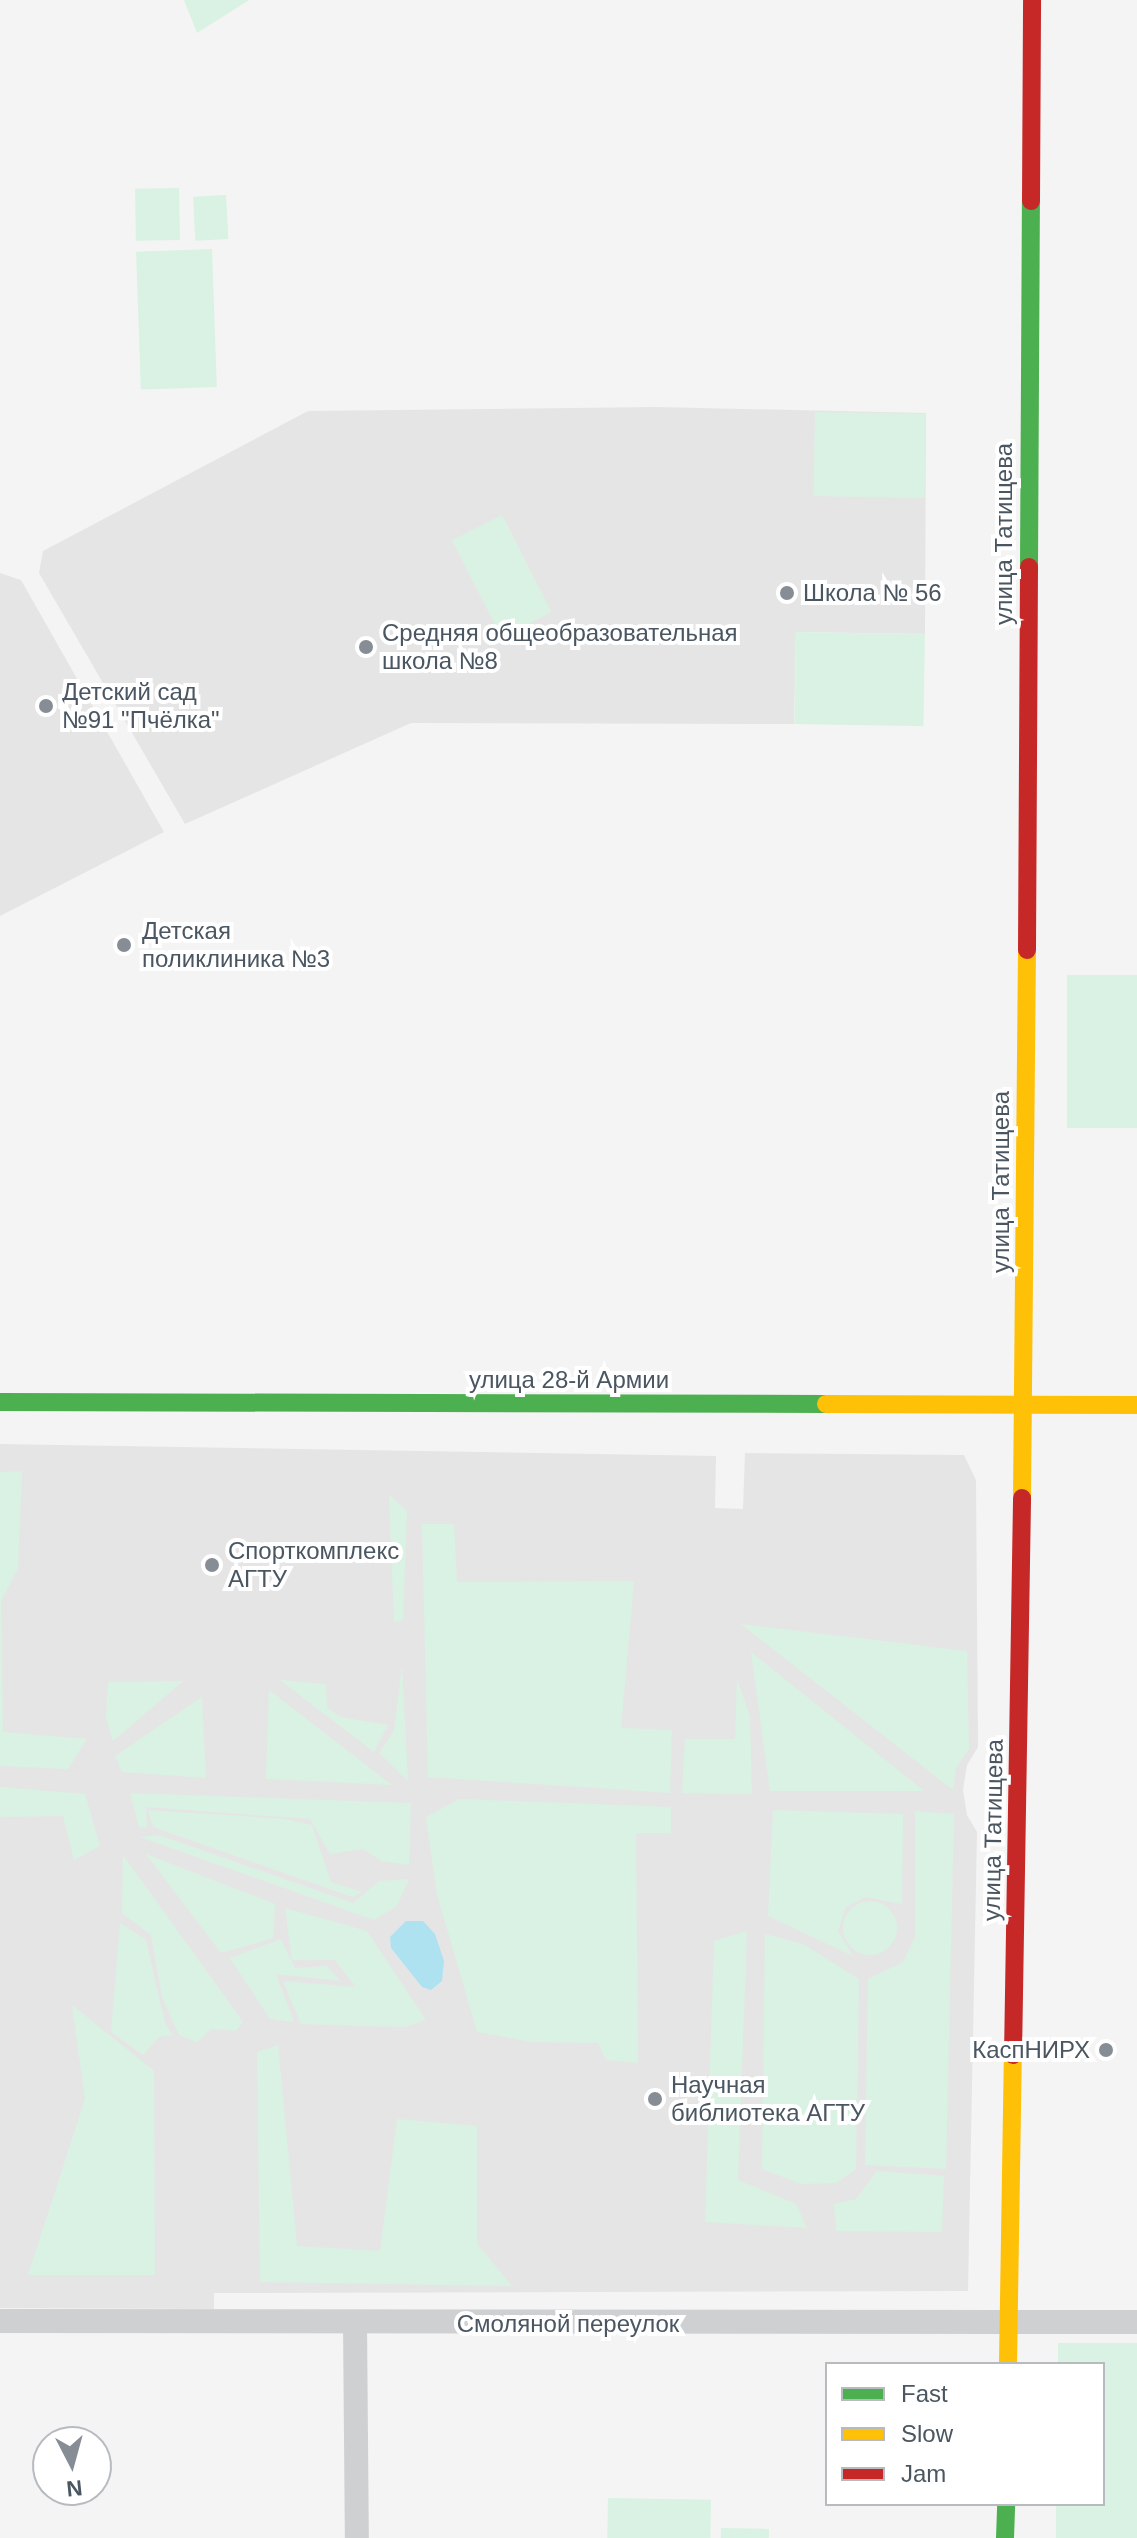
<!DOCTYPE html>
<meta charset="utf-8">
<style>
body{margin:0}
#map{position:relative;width:1137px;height:2538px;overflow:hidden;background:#f4f4f4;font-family:Arial,sans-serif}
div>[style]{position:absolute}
.education>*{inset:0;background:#e6e5e6}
.green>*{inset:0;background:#d9f2e3;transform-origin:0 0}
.round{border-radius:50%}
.water>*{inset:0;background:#aee2f0}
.street>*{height:24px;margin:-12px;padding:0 12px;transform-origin:12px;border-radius:12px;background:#ced0d2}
.fast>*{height:18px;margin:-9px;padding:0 9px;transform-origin:9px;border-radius:9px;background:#4caf50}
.slow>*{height:18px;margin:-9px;padding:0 9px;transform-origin:9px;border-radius:9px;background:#ffc107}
.jam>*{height:18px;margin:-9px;padding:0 9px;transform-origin:9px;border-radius:9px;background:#c62828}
.dots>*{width:22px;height:22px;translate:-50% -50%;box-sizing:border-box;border:4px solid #fff;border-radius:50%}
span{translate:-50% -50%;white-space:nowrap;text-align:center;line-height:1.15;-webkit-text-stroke:8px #fff;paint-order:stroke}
.street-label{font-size:24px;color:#4a5661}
.poi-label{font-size:24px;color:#4a5661}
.left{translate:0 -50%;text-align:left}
.right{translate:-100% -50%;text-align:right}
.legend{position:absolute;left:825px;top:2362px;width:280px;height:144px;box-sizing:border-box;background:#fff;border:2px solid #b7bbc0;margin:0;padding:10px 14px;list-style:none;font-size:24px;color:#4a5661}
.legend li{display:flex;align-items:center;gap:16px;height:40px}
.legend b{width:40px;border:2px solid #b7bbc0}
.north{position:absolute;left:32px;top:2426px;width:80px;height:80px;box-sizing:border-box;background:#fff;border:2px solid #b7bbc0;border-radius:50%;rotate:174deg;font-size:22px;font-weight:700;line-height:32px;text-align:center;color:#4a5661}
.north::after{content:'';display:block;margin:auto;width:28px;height:36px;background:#868d94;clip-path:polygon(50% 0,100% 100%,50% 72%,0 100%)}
</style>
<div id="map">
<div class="education">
<div style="clip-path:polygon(656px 407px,926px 413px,925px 634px,796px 632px,794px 724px,411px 723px,185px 824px,39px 573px,43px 551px,308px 411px)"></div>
<div style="clip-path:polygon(0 573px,21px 580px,164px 832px,0 916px)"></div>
<div style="clip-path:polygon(0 1444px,716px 1456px,715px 1508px,743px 1509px,745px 1453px,964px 1455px,976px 1480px,978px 1747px,967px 1765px,963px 1790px,967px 1815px,977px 1832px,968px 2291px,214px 2293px,214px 2309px,0 2308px)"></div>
</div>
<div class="green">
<div style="clip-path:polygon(184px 0,249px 0,197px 33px)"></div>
<div style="left:179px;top:188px;width:52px;height:44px;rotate:89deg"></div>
<div style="left:226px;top:195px;width:44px;height:33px;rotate:87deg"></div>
<div style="left:212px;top:249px;width:138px;height:76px;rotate:88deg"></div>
<div style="left:815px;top:412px;width:111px;height:84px;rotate:1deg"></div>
<div style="left:502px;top:515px;width:109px;height:56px;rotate:63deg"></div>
<div style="left:796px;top:632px;width:129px;height:92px;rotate:1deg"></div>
<div style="left:1067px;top:975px;width:70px;height:153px"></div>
<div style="clip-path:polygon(22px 1471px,18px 1568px,1px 1601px,3px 1732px,87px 1739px,68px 1769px,0 1766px,0 1472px)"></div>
<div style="clip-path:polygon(389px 1495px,407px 1511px,403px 1620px,394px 1622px)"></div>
<div style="clip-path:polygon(422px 1524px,454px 1524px,457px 1582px,634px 1581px,621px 1728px,672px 1730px,670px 1793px,428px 1777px)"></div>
<div style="clip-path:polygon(741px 1624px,967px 1651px,969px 1749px,956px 1768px,953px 1790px)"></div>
<div style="clip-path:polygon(751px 1652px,924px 1791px,770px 1791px)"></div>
<div style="clip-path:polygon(402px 1665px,408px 1781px,379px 1753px,394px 1731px)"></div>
<div style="clip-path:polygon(737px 1679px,750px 1716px,752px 1794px,682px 1793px,685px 1739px,735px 1739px)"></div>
<div style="clip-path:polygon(280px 1680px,326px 1684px,327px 1707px,340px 1717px,388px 1725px,374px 1752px)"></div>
<div style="clip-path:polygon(183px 1681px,113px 1741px,106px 1718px,108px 1682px)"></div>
<div style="clip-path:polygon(269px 1690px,392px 1785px,266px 1779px)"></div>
<div style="clip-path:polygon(202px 1697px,206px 1778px,122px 1772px,115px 1756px)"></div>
<div style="clip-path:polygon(0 1787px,85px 1794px,100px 1846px,74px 1860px,63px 1816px,0 1817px)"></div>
<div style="clip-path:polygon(130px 1793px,411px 1803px,409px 1865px,382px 1861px,363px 1849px,330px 1854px,310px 1819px,146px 1807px,147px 1828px,139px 1827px)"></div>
<div style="clip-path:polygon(459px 1799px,671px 1807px,671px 1833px,636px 1833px,638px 2063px,606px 2060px,598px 2043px,532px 2042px,477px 2032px,437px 1894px,426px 1817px)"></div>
<div style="clip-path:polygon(148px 1810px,285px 1819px,312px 1825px,331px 1882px,362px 1892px,352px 1897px,153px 1827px)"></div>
<div style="clip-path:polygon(773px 1810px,903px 1814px,902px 1904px,865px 1897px,846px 1907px,838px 1931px,853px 1956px,768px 1916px)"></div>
<div style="clip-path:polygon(915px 1811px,954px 1814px,946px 2169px,865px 2165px,868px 1979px,903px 1962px,915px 1937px)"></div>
<div style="clip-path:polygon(159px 1835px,353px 1903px,379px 1881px,409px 1879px,397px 1906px,374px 1920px,140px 1837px)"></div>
<div style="clip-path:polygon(146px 1854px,275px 1904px,273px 1938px,221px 1953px)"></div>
<div style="clip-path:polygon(123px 1855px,243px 2022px,235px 2031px,211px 2029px,197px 2042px,179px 2035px,162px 1997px,151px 1935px,122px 1913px)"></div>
<div class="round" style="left:843px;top:1901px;width:54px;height:54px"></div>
<div style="clip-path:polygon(285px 1908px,367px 1931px,426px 2020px,405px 2027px,301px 2024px,283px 1981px,356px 1987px,335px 1960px,292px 1960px)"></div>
<div style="clip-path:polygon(120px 1923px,146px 1940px,165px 2023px,173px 2035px,159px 2037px,143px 2055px,111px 2032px)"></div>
<div style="clip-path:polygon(747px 1931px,738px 2180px,796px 2204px,807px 2228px,705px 2222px,714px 1941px)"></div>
<div style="clip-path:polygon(765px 1934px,803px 1944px,859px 1979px,856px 2169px,836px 2183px,801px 2184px,762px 2169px)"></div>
<div style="clip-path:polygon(281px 1939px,295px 1968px,327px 1966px,340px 1981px,276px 1974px,294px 2022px,270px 2019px,230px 1958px)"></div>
<div style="clip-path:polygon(72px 2005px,154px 2071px,155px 2275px,28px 2275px,85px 2099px)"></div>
<div style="clip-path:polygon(278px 2045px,297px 2246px,380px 2251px,397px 2119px,477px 2126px,477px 2244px,512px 2286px,260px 2282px,257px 2052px)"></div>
<div style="clip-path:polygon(877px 2171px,944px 2176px,942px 2232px,836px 2231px,834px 2204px,856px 2199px)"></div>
<div style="clip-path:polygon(1058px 2343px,1137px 2343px,1137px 2538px,1056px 2538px,1056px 2504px,1103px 2504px,1103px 2364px,1058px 2364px)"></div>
<div style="left:608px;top:2498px;width:103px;height:40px;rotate:1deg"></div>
<div style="left:721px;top:2528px;width:48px;height:10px;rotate:1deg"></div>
</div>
<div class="water">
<div style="clip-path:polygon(406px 1921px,423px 1921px,435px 1934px,444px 1961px,442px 1981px,431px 1990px,422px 1987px,391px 1948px,390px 1937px)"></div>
</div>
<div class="street">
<div style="left:0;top:2321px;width:1137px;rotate:0.05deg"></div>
<div style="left:355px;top:2324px;width:214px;rotate:89.5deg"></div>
</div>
<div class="fast">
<div style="left:1029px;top:567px;width:366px;rotate:-89.7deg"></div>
<div style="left:0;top:1402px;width:826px;rotate:0.14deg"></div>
<div style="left:1005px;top:2538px;width:34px;rotate:-88deg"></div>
</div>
<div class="slow">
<div style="left:826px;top:1404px;width:311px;rotate:0.2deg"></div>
<div style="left:1022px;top:1498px;width:548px;rotate:-89.48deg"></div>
<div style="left:1008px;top:2364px;width:309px;rotate:-89.1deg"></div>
</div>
<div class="jam">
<div style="left:1031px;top:201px;width:201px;rotate:-89.7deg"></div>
<div style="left:1027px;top:950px;width:383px;rotate:-89.7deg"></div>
<div style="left:1013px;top:2055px;width:557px;rotate:-89.07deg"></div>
</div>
<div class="dots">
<div style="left:787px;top:593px;background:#868d94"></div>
<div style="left:366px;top:647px;background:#868d94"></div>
<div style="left:46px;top:706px;background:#868d94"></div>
<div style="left:124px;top:945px;background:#868d94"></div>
<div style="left:212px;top:1565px;background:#868d94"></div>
<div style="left:1106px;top:2050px;background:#868d94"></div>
<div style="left:655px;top:2099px;background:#868d94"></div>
</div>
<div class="street-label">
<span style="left:1004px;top:534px;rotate:-90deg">улица Татищева</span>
<span style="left:1001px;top:1182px;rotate:-90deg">улица Татищева</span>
<span style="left:569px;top:1380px">улица 28-й Армии</span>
<span style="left:993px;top:1830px;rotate:-89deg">улица Татищева</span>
<span style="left:568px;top:2324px">Смоляной переулок</span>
</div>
<div class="poi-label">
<span class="left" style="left:803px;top:593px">Школа № 56</span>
<span class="left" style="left:382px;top:647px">Средняя общеобразовательная<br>школа №8</span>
<span class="left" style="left:62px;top:706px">Детский сад<br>№91 "Пчёлка"</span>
<span class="left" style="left:142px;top:945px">Детская<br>поликлиника №3</span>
<span class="left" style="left:228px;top:1565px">Спорткомплекс<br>АГТУ</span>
<span class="right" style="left:1090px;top:2050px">КаспНИРХ</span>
<span class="left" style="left:671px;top:2099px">Научная<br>библиотека АГТУ</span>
</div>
<ul class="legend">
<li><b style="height:10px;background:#4caf50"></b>Fast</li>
<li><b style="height:10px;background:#ffc107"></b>Slow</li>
<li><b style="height:10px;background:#c62828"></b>Jam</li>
</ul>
<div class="north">N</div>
</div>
